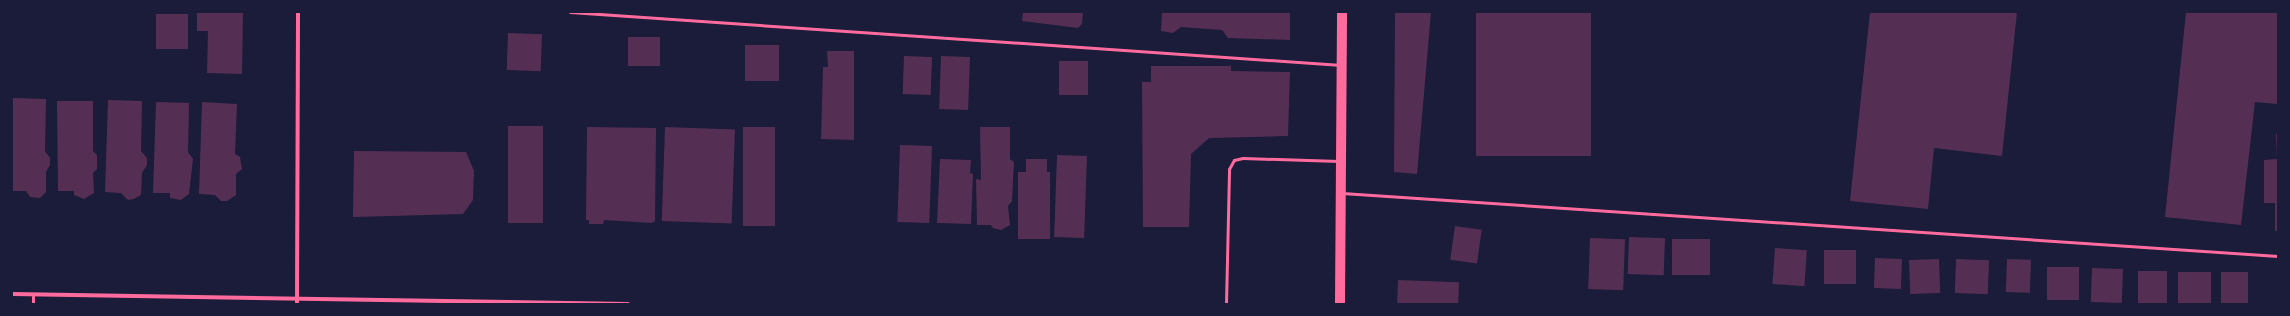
<!DOCTYPE html>
<style>
body{margin:0}
#map{position:relative;width:2290px;height:316px;overflow:hidden;background:#1b1b3a;font-family:"Asap Condensed",sans-serif}
div>[style]{position:absolute}
.building>*{inset:0;background:#542f53;transform-origin:0 0}
.service>*{height:3px;margin:-1.5px;padding:0 1.5px;transform-origin:1.5px;border-radius:1.5px;background:#ff6b9d}
.minor>*{height:4px;margin:-2px;padding:0 2px;transform-origin:2px;border-radius:2px;background:#ff6b9d}
.primary>*{height:10px;margin:-5px;padding:0 5px;transform-origin:5px;border-radius:5px;background:#ff6b9d}
span{translate:-50% -50%;white-space:nowrap;text-align:center;line-height:1.15;-webkit-text-stroke:4px #1b1b3a;paint-order:stroke}
.frame{position:absolute;inset:0;border:13px solid #1b1b3a;pointer-events:none}
</style>
<div id="map">
<div class="building">
<div style="clip-path:polygon(197px 12px,243px 12px,242px 74px,207px 73px,208px 31px,197px 31px)"></div>
<div style="clip-path:polygon(1023px 12px,1083px 12px,1082px 24px,1078px 28px,1022px 21px)"></div>
<div style="clip-path:polygon(1162px 12px,1290px 12px,1290px 40px,1228px 38px,1222px 30px,1181px 27px,1173px 33px,1161px 31px)"></div>
<div style="clip-path:polygon(1395px 12px,1431px 12px,1417px 174px,1394px 172px)"></div>
<div style="left:1476px;top:12px;width:115px;height:144px"></div>
<div style="clip-path:polygon(1870px 12px,2017px 12px,2002px 156px,1934px 148px,1928px 209px,1850px 201px)"></div>
<div style="clip-path:polygon(2186px 12px,2278px 12px,2278px 104px,2255px 102px,2241px 225px,2165px 217px)"></div>
<div style="left:156px;top:14px;width:32px;height:35px"></div>
<div style="left:508px;top:33px;width:34px;height:37px;rotate:2deg"></div>
<div style="left:628px;top:37px;width:32px;height:29px"></div>
<div style="left:745px;top:45px;width:34px;height:36px"></div>
<div style="clip-path:polygon(827px 51px,854px 51px,854px 140px,821px 139px,823px 67px,828px 67px)"></div>
<div style="left:904px;top:56px;width:28px;height:38px;rotate:2deg"></div>
<div style="left:941px;top:56px;width:29px;height:53px;rotate:2deg"></div>
<div style="left:1059px;top:61px;width:29px;height:34px"></div>
<div style="clip-path:polygon(1151px 66px,1231px 66px,1231px 71px,1290px 72px,1288px 136px,1209px 138px,1191px 154px,1189px 227px,1143px 227px,1142px 82px,1151px 82px)"></div>
<div style="clip-path:polygon(12px 98px,46px 99px,45px 151px,50px 158px,50px 165px,46px 172px,46px 192px,40px 198px,30px 197px,26px 191px,12px 191px)"></div>
<div style="clip-path:polygon(108px 100px,142px 101px,141px 151px,147px 158px,147px 165px,142px 173px,141px 195px,134px 199px,128px 200px,121px 193px,105px 192px)"></div>
<div style="clip-path:polygon(57px 101px,93px 101px,93px 151px,97px 155px,97px 169px,93px 173px,94px 193px,84px 199px,74px 195px,74px 191px,58px 191px)"></div>
<div style="clip-path:polygon(156px 102px,189px 103px,188px 152px,193px 159px,189px 194px,181px 200px,170px 198px,170px 193px,153px 193px)"></div>
<div style="clip-path:polygon(202px 102px,237px 104px,235px 154px,240px 157px,242px 169px,236px 174px,236px 195px,227px 201px,221px 201px,215px 195px,199px 194px)"></div>
<div style="left:508px;top:126px;width:35px;height:97px"></div>
<div style="clip-path:polygon(587px 127px,656px 128px,655px 221px,652px 223px,604px 220px,603px 224px,589px 224px,589px 220px,586px 220px)"></div>
<div style="left:665px;top:127px;width:70px;height:94px;rotate:2deg"></div>
<div style="left:743px;top:127px;width:32px;height:99px"></div>
<div style="clip-path:polygon(980px 127px,1010px 127px,1010px 159px,1014px 162px,1012px 201px,1008px 206px,1010px 225px,1001px 230px,993px 228px,991px 225px,977px 225px,976px 179px,981px 180px)"></div>
<div style="clip-path:polygon(2276px 134px,2278px 134px,2278px 231px,2275px 231px,2275px 203px,2264px 203px,2264px 160px,2277px 159px)"></div>
<div style="left:900px;top:145px;width:32px;height:77px;rotate:2deg"></div>
<div style="clip-path:polygon(354px 151px,466px 152px,474px 171px,473px 200px,463px 214px,353px 217px)"></div>
<div style="left:1057px;top:155px;width:30px;height:82px;rotate:2deg"></div>
<div style="clip-path:polygon(940px 159px,971px 160px,970px 173px,973px 174px,971px 224px,937px 223px)"></div>
<div style="clip-path:polygon(1026px 159px,1047px 159px,1047px 172px,1050px 172px,1050px 239px,1018px 239px,1018px 172px,1026px 172px)"></div>
<div style="left:1455px;top:226px;width:27px;height:34px;rotate:8deg"></div>
<div style="left:1629px;top:237px;width:36px;height:37px;rotate:2deg"></div>
<div style="left:1590px;top:238px;width:35px;height:51px;rotate:2deg"></div>
<div style="left:1672px;top:239px;width:38px;height:36px"></div>
<div style="left:1775px;top:248px;width:32px;height:36px;rotate:4deg"></div>
<div style="left:1824px;top:250px;width:32px;height:34px"></div>
<div style="left:1875px;top:258px;width:27px;height:30px;rotate:2deg"></div>
<div style="left:1939px;top:259px;width:34px;height:30px;rotate:88deg"></div>
<div style="left:1956px;top:259px;width:33px;height:34px;rotate:2deg"></div>
<div style="left:2007px;top:259px;width:24px;height:33px;rotate:2deg"></div>
<div style="left:2047px;top:267px;width:32px;height:33px"></div>
<div style="left:2092px;top:268px;width:31px;height:34px;rotate:2deg"></div>
<div style="left:2138px;top:271px;width:29px;height:33px"></div>
<div style="left:2211px;top:272px;width:32px;height:33px;rotate:90deg"></div>
<div style="left:2221px;top:272px;width:27px;height:32px"></div>
<div style="left:1398px;top:280px;width:61px;height:24px;rotate:2deg"></div>
</div>
<div class="service">
<div style="left:570px;top:12px;width:773px;rotate:3.93deg"></div>
<div style="left:1342px;top:193px;width:938px;rotate:3.85deg"></div>
<div style="left:33px;top:304px;width:10px;rotate:-90deg"></div>
<div style="left:1226px;top:304px;width:135px;rotate:-88.7deg"></div>
<div style="left:1229px;top:169px;width:10px;rotate:-61deg"></div>
<div style="left:1234px;top:160px;width:9px;rotate:-13deg"></div>
<div style="left:1243px;top:158px;width:96px;rotate:1.8deg"></div>
</div>
<div class="minor">
<div style="left:12px;top:294px;width:616px;rotate:0.93deg"></div>
<div style="left:297px;top:304px;width:292px;rotate:-89.8deg"></div>
</div>
<div class="primary">
<div style="left:1340px;top:304px;width:292px;rotate:-89.6deg"></div>
</div>
<div class="frame"></div>
</div>
